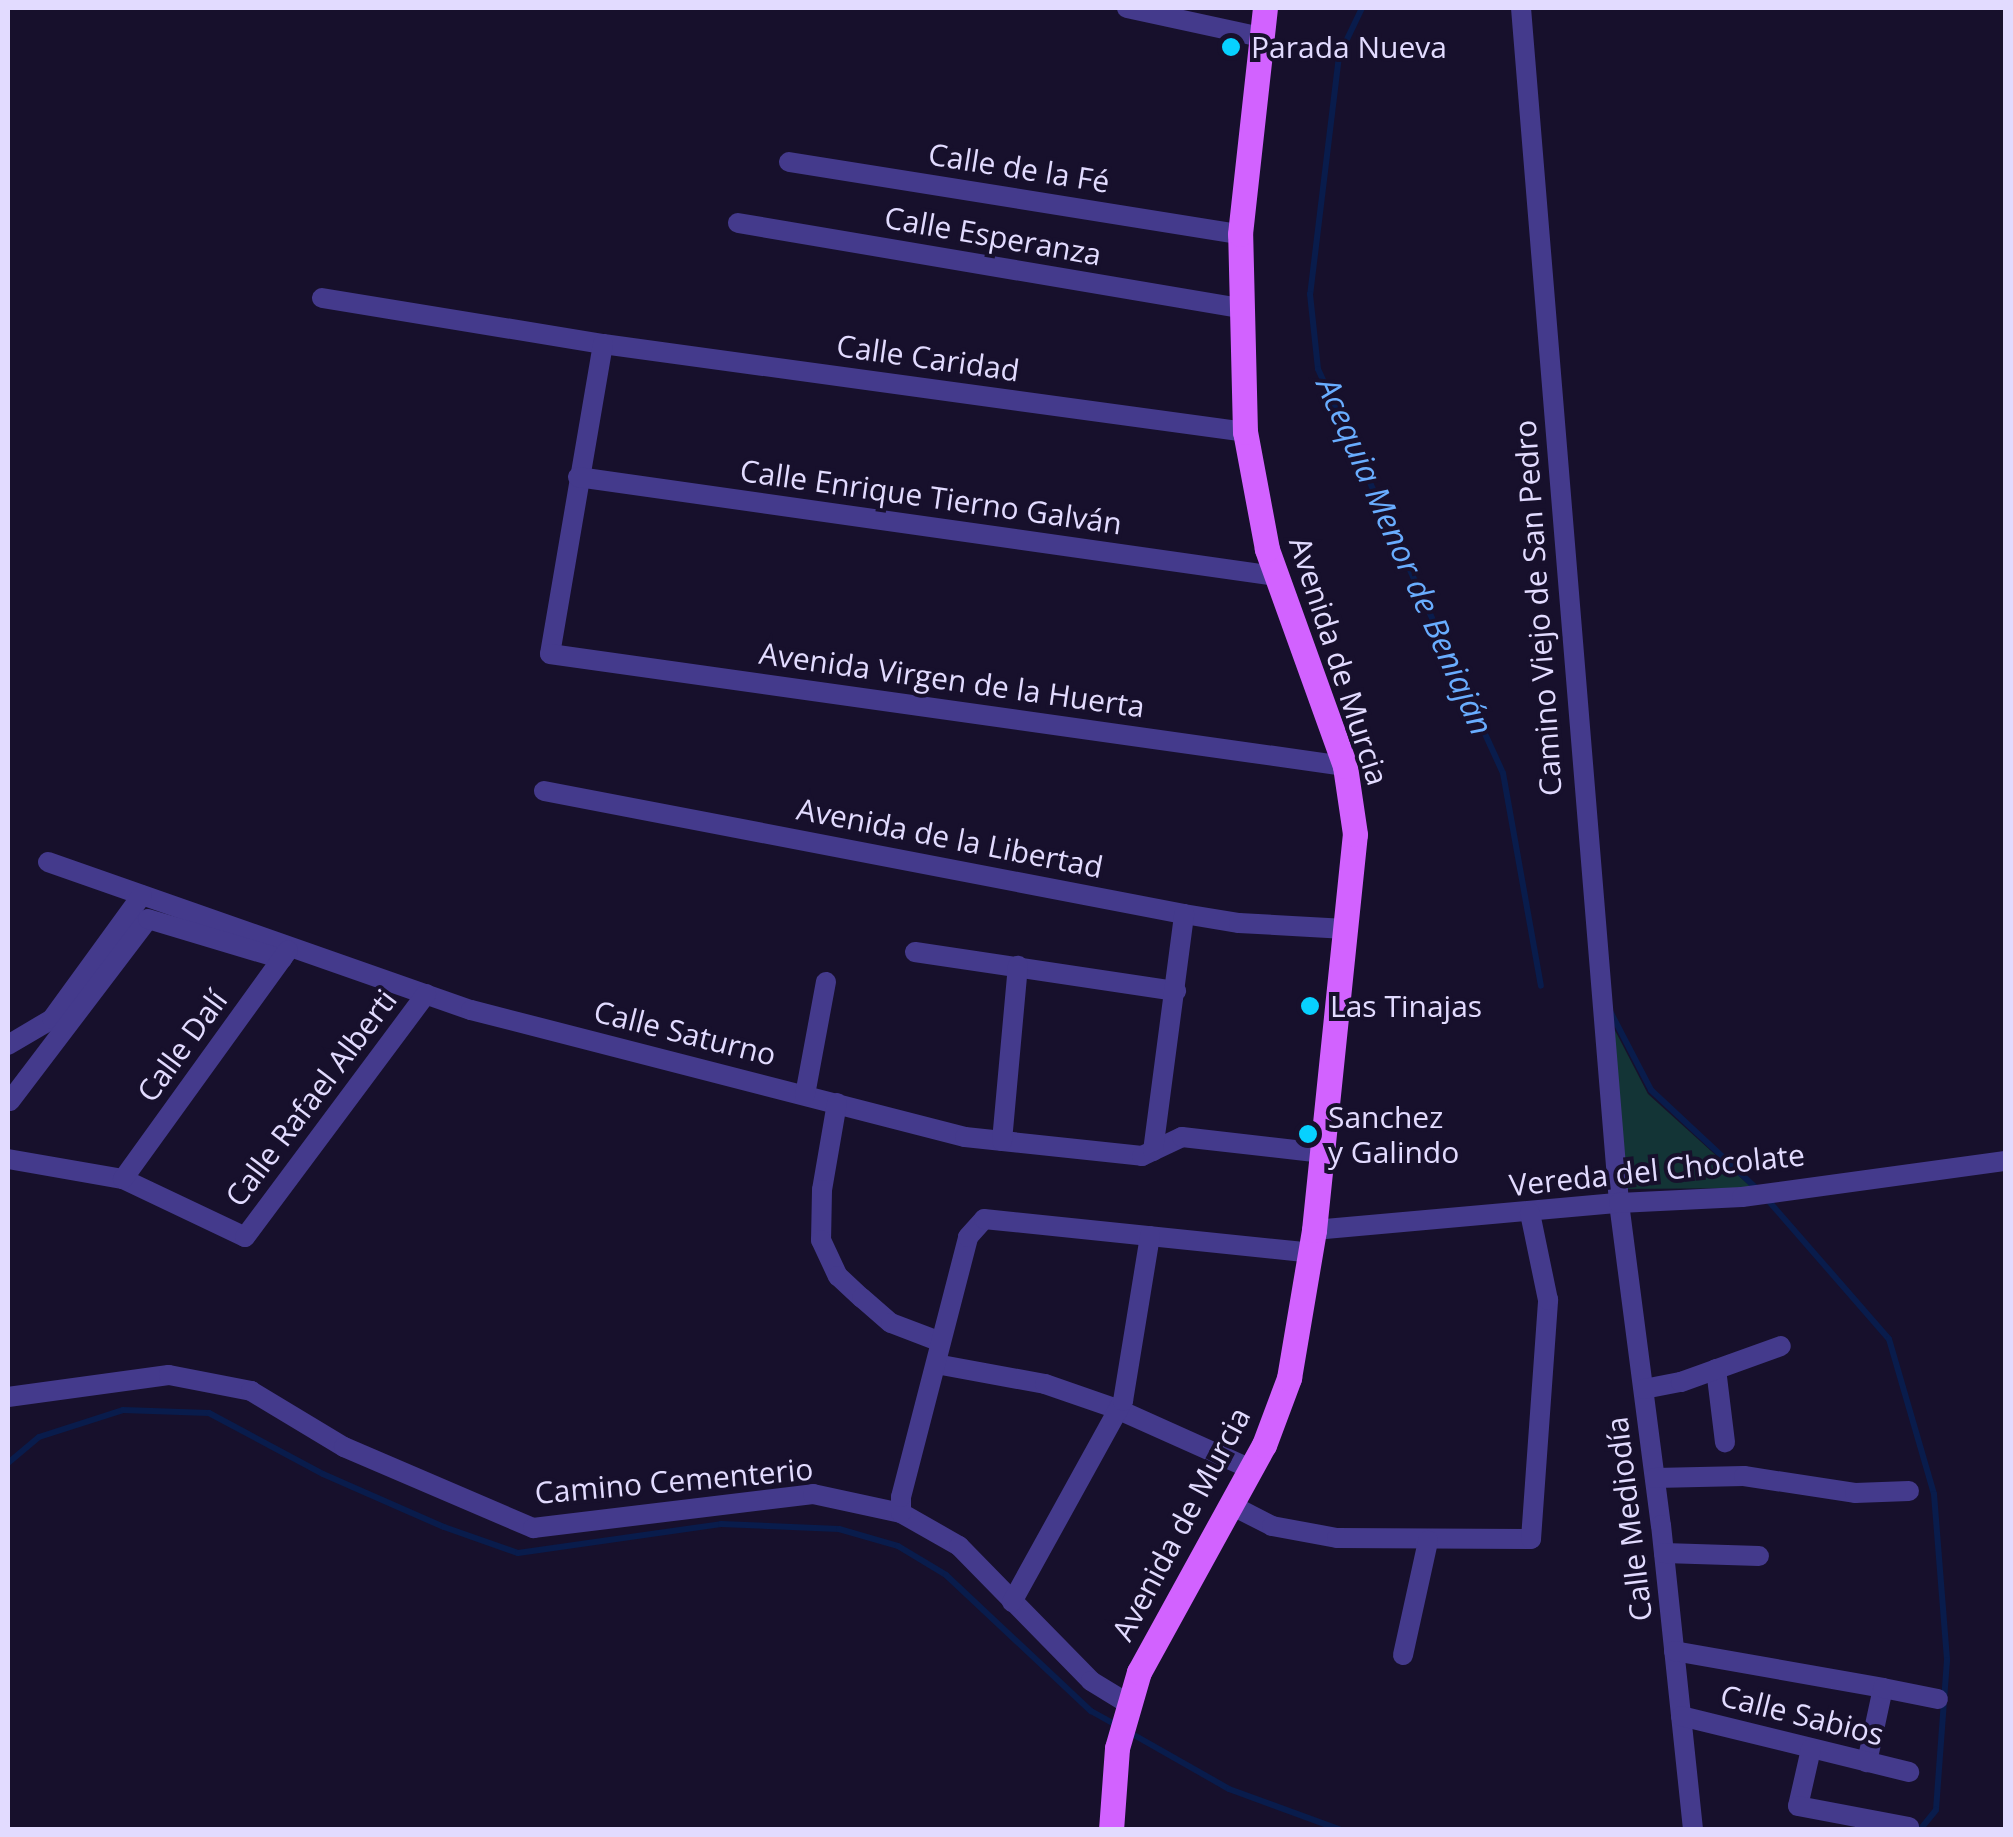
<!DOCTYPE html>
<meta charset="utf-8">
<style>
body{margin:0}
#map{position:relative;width:2013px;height:1837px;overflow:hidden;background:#17102c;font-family:"Open Sans",sans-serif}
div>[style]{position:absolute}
.green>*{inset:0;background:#133436}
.stream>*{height:6px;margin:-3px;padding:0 3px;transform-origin:3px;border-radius:3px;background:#091c4c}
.minor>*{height:20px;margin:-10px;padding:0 10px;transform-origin:10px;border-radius:10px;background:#443a8c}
.primary>*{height:25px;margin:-12.5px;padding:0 12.5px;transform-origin:12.5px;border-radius:12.5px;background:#d262ff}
.dots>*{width:28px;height:28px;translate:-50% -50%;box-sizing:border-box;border:5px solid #17102c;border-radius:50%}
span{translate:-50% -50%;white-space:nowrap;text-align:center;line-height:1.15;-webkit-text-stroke:8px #17102c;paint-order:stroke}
.poi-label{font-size:30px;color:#e2dbff}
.left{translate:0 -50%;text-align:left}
.street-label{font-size:30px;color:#e2dbff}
.water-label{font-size:32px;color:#69adff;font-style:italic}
.frame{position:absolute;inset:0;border:10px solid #e2dbff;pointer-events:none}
</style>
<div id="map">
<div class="green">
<div style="clip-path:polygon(1605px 1011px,1648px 1094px,1752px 1188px,1620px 1189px)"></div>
</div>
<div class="stream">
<div style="left:1362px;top:8px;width:53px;rotate:115.6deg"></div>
<div style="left:1339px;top:56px;width:240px;rotate:96.9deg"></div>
<div style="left:1310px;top:294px;width:75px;rotate:83.9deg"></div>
<div style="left:1318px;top:369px;width:444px;rotate:65.4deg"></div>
<div style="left:1503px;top:773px;width:216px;rotate:79.9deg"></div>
<div style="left:1611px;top:1013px;width:87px;rotate:62.5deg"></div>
<div style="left:1651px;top:1090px;width:145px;rotate:43deg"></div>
<div style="left:1766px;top:1198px;width:187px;rotate:48.9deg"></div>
<div style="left:1889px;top:1339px;width:161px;rotate:73.8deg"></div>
<div style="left:1934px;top:1494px;width:167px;rotate:85.5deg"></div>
<div style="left:1947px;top:1660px;width:150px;rotate:94.2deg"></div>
<div style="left:1936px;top:1810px;width:26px;rotate:129deg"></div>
<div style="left:8px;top:1463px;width:40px;rotate:-40deg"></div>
<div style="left:39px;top:1437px;width:88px;rotate:-17.8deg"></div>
<div style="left:123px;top:1410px;width:86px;rotate:2deg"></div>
<div style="left:209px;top:1413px;width:129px;rotate:28.2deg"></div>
<div style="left:323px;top:1474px;width:132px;rotate:23.7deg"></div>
<div style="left:444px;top:1527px;width:78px;rotate:19.4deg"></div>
<div style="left:518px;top:1553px;width:205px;rotate:-8.1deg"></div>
<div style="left:721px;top:1524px;width:118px;rotate:2.4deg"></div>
<div style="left:839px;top:1529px;width:61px;rotate:16.1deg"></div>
<div style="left:898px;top:1546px;width:56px;rotate:31.1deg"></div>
<div style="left:946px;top:1575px;width:199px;rotate:43.2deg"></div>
<div style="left:1091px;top:1711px;width:29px;rotate:29deg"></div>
<div style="left:1127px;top:1731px;width:117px;rotate:29.6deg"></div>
<div style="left:1229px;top:1789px;width:119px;rotate:20.1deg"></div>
</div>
<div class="minor">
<div style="left:1127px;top:8px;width:137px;rotate:12.2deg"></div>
<div style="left:1521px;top:8px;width:1199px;rotate:85.31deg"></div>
<div style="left:1619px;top:1203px;width:325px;rotate:82.6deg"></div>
<div style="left:1661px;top:1525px;width:307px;rotate:84deg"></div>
<div style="left:789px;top:162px;width:457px;rotate:9.1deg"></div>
<div style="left:738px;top:223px;width:508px;rotate:9.63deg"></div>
<div style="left:322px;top:298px;width:285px;rotate:9.3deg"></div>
<div style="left:603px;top:344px;width:648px;rotate:7.8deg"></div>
<div style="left:603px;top:344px;width:314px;rotate:99.7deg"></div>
<div style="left:550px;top:654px;width:803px;rotate:8.02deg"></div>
<div style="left:578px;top:477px;width:704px;rotate:8.08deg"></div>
<div style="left:544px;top:791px;width:652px;rotate:10.88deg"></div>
<div style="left:1184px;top:914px;width:56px;rotate:9.3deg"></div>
<div style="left:1239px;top:923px;width:107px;rotate:3.2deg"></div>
<div style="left:48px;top:862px;width:448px;rotate:19.3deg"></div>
<div style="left:471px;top:1010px;width:510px;rotate:14.42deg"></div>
<div style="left:965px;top:1137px;width:178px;rotate:6.1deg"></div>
<div style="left:1142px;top:1156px;width:44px;rotate:-25.4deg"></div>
<div style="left:1182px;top:1137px;width:142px;rotate:6.5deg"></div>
<div style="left:915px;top:952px;width:264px;rotate:8.5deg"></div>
<div style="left:8px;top:1045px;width:51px;rotate:-30.6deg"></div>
<div style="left:52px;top:1019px;width:153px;rotate:-54deg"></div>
<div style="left:805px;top:1095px;width:115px;rotate:-79.5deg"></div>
<div style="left:10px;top:1101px;width:228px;rotate:-52.8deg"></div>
<div style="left:148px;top:919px;width:140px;rotate:16.6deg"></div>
<div style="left:837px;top:1103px;width:88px;rotate:99.8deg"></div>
<div style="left:822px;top:1190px;width:50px;rotate:91.1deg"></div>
<div style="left:821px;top:1240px;width:40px;rotate:65deg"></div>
<div style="left:838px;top:1276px;width:33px;rotate:43deg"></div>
<div style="left:862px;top:1298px;width:38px;rotate:41deg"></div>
<div style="left:891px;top:1323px;width:53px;rotate:20.8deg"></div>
<div style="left:1002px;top:1141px;width:176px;rotate:-84.8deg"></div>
<div style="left:1153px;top:1151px;width:239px;rotate:-82.5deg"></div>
<div style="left:8px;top:1159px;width:117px;rotate:9.9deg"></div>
<div style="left:123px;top:1179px;width:135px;rotate:25.4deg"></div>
<div style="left:245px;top:1237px;width:303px;rotate:-53.3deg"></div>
<div style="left:123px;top:1179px;width:282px;rotate:-54.2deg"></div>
<div style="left:1314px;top:1230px;width:306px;rotate:-5.1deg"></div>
<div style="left:1619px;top:1203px;width:123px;rotate:-2.8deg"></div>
<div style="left:1742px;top:1197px;width:266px;rotate:-7.8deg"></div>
<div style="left:936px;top:1364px;width:111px;rotate:10.4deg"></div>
<div style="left:1045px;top:1384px;width:76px;rotate:19.1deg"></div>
<div style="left:1117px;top:1409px;width:147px;rotate:24.1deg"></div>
<div style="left:1716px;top:1369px;width:74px;rotate:83deg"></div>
<div style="left:1644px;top:1389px;width:38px;rotate:-11deg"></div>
<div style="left:1681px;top:1382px;width:106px;rotate:-19.8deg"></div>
<div style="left:8px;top:1397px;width:162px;rotate:-7.8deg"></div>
<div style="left:169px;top:1375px;width:84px;rotate:11deg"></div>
<div style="left:251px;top:1391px;width:109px;rotate:31.1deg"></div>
<div style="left:344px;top:1447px;width:206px;rotate:23.2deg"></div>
<div style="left:533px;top:1528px;width:282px;rotate:-6.9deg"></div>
<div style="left:813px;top:1494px;width:90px;rotate:12.2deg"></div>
<div style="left:901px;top:1513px;width:67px;rotate:29.6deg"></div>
<div style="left:959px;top:1546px;width:189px;rotate:45.6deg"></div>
<div style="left:1091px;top:1681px;width:42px;rotate:31.4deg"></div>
<div style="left:1655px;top:1478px;width:89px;rotate:-1.3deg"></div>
<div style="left:1744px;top:1476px;width:112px;rotate:8.7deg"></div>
<div style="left:1855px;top:1493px;width:54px;rotate:-2.1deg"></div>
<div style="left:1231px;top:1505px;width:46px;rotate:27.1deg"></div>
<div style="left:1272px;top:1526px;width:66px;rotate:10.5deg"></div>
<div style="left:1337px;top:1538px;width:194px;rotate:0.3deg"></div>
<div style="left:1531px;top:1539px;width:240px;rotate:-85.9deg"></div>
<div style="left:1548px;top:1300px;width:89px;rotate:-101.7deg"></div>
<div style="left:901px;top:1513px;width:16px;rotate:-90deg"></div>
<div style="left:901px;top:1497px;width:268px;rotate:-75.5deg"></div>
<div style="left:968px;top:1237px;width:24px;rotate:-48deg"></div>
<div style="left:984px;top:1219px;width:329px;rotate:5.9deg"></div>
<div style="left:1664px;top:1553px;width:95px;rotate:1.8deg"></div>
<div style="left:1012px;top:1602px;width:230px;rotate:-61.1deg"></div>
<div style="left:1123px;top:1401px;width:167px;rotate:-80.7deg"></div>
<div style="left:1674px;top:1651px;width:212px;rotate:10deg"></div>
<div style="left:1883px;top:1688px;width:76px;rotate:102.2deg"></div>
<div style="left:1403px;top:1655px;width:117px;rotate:-77.6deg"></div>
<div style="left:1883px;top:1688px;width:56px;rotate:11.3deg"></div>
<div style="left:1681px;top:1716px;width:235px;rotate:13.8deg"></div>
<div style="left:1811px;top:1749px;width:58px;rotate:102.8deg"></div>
<div style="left:1798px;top:1806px;width:113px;rotate:10.7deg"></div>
</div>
<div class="primary">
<div style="left:1111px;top:1830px;width:82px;rotate:-85.8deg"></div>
<div style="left:1117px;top:1748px;width:79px;rotate:-73.9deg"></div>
<div style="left:1139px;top:1672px;width:259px;rotate:-61.2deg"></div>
<div style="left:1264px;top:1445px;width:72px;rotate:-69.5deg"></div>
<div style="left:1289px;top:1378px;width:150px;rotate:-80.4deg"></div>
<div style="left:1314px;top:1230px;width:398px;rotate:-84.1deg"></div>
<div style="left:1355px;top:834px;width:69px;rotate:-98.4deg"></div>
<div style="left:1345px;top:766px;width:231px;rotate:-109.8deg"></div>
<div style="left:1267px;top:549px;width:119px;rotate:-100.6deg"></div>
<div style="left:1245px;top:432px;width:198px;rotate:-91.4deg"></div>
<div style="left:1240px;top:234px;width:227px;rotate:-83.7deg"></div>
</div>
<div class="dots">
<div style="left:1231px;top:47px;background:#07d1ff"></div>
<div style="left:1310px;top:1006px;background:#07d1ff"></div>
<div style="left:1308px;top:1134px;background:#07d1ff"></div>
</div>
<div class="poi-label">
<span class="left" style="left:1251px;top:47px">Parada Nueva</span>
<span class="left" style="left:1330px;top:1006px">Las Tinajas</span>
<span class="left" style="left:1328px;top:1134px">Sanchez<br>y Galindo</span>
</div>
<div class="street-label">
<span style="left:1019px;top:168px;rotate:9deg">Calle de la Fé</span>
<span style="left:993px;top:236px;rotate:10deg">Calle Esperanza</span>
<span style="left:928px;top:358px;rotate:8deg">Calle Caridad</span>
<span style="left:931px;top:497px;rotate:8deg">Calle Enrique Tierno Galván</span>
<span style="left:1538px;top:608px;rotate:-94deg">Camino Viejo de San Pedro</span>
<span style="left:1339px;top:661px;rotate:72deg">Avenida de Murcia</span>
<span style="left:952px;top:680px;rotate:8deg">Avenida Virgen de la Huerta</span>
<span style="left:950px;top:838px;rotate:11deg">Avenida de la Libertad</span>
<span style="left:685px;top:1033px;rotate:14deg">Calle Saturno</span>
<span style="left:182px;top:1046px;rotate:-54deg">Calle Dalí</span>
<span style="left:311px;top:1098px;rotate:-53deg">Calle Rafael Alberti</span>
<span style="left:1657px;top:1170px;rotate:-6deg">Vereda del Chocolate</span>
<span style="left:674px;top:1481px;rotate:-5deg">Camino Cementerio</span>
<span style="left:1629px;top:1519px;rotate:-97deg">Calle Mediodía</span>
<span style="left:1181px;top:1524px;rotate:-62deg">Avenida de Murcia</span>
<span style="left:1802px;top:1715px;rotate:14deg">Calle Sabios</span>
</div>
<div class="water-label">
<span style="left:1405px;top:556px;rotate:66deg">Acequia Menor de Beniaján</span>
</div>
<div class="frame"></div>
</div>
